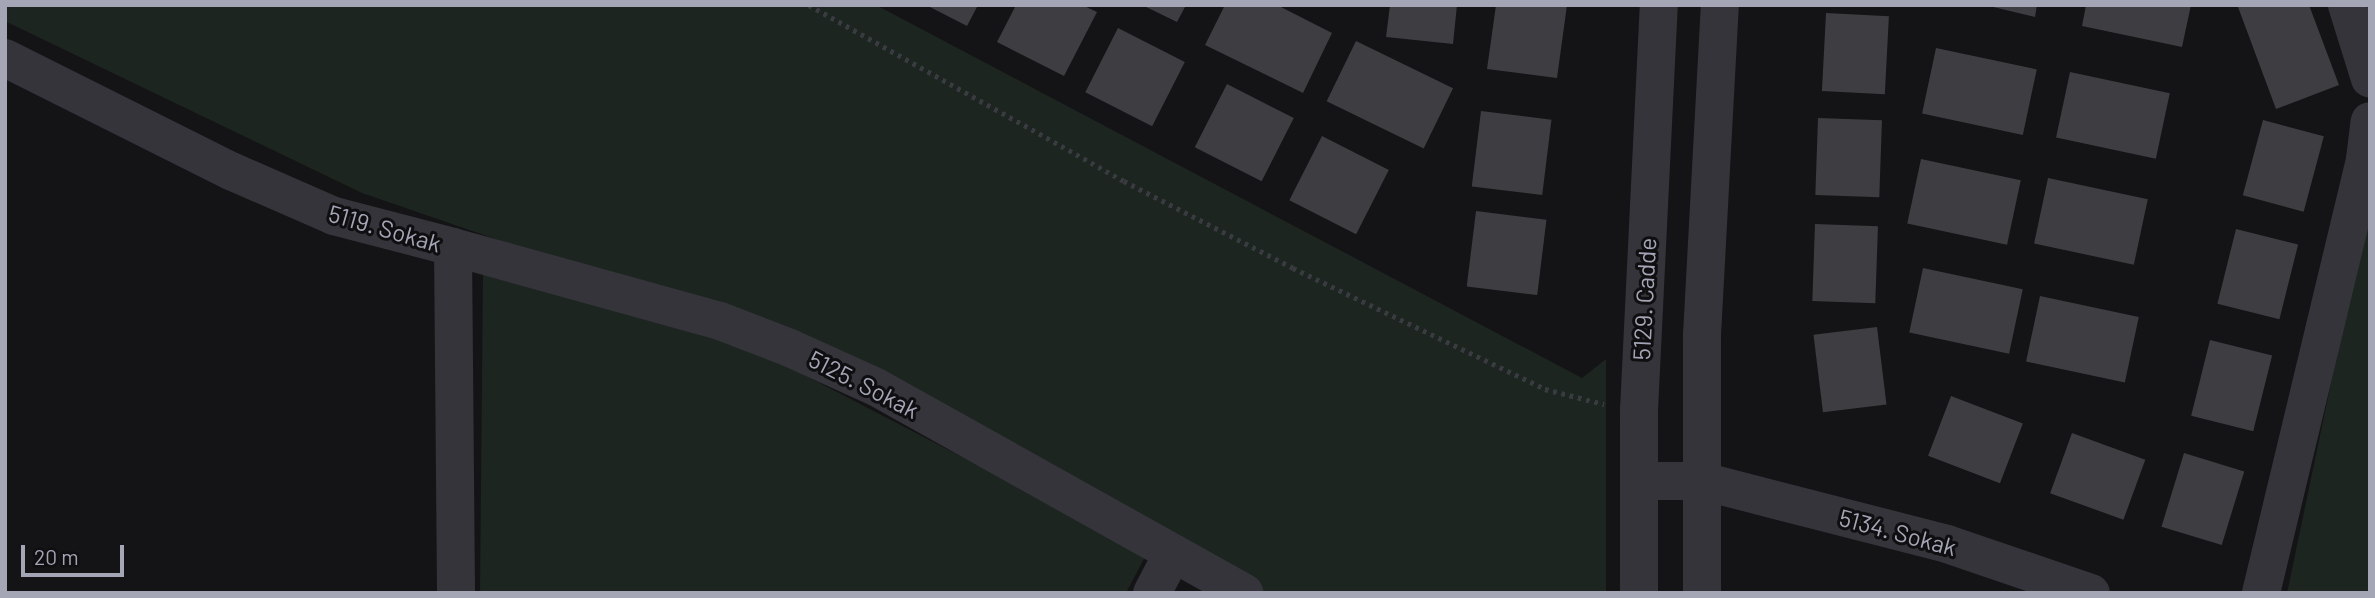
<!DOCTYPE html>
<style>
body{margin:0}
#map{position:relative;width:2375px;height:598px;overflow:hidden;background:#141315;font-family:Barlow,sans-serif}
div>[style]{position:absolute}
.green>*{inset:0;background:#1d2520}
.building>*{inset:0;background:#3e3d42;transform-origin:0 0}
.path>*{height:4.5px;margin-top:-2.25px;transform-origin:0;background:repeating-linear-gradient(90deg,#3a3b41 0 3.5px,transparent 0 8.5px)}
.minor>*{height:38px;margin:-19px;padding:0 19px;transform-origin:19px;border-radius:19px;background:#34343a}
span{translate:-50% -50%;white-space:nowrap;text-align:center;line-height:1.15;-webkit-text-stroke:6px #0f0e10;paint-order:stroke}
.street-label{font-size:24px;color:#a4a6b6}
.frame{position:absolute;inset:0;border:7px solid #a4a6b6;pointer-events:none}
.scale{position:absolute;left:21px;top:545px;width:103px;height:32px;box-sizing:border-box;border:4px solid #a4a6b6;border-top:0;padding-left:9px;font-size:21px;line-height:24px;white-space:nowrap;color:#a4a6b6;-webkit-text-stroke:5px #0f0e10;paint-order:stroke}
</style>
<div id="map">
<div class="green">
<div style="clip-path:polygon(5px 5px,876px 5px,1582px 378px,1606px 359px,1606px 593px,1263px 593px,888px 374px,362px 193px,13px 25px,5px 21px)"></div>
<div style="clip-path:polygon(2370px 197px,2370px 593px,2287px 593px)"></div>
<div style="clip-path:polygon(483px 269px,735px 339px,1147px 553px,1126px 593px,480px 593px)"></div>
</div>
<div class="building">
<div style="clip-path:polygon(926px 5px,978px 5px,967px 26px)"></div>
<div style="clip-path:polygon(1016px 5px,1082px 5px,1097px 12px,1064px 76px,997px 42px)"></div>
<div style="clip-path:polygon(1142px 5px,1186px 5px,1177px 22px)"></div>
<div style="clip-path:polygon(1225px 5px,1277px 5px,1332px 33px,1303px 93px,1205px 45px)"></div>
<div style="clip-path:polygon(1390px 5px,1457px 5px,1453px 44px,1386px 37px)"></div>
<div style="clip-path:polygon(1496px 5px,1567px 5px,1557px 78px,1487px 69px)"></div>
<div style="clip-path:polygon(1985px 5px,2037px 5px,2035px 17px)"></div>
<div style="clip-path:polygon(2086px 5px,2191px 5px,2182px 47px,2082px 26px)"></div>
<div style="clip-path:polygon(2244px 5px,2309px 5px,2339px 85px,2276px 109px,2238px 7px)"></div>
<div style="left:1826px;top:13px;width:63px;height:78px;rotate:3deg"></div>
<div style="left:1118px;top:28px;width:75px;height:72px;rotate:27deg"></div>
<div style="left:1356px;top:41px;width:108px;height:67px;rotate:26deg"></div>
<div style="left:1936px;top:48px;width:103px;height:67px;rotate:12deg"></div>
<div style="left:2070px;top:72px;width:102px;height:67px;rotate:12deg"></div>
<div style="left:1227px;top:84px;width:75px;height:71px;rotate:27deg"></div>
<div style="left:1481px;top:111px;width:71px;height:76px;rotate:7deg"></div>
<div style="left:1818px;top:118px;width:64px;height:77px;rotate:2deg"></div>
<div style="left:2263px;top:120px;width:63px;height:78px;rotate:15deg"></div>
<div style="left:1322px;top:136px;width:75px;height:72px;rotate:27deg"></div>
<div style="left:1921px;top:159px;width:102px;height:66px;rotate:12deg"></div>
<div style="left:2048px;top:178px;width:102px;height:67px;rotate:12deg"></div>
<div style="left:1476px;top:211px;width:71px;height:76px;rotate:7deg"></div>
<div style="left:1815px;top:224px;width:63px;height:77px;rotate:2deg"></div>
<div style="left:2236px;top:229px;width:64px;height:77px;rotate:14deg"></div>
<div style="left:1923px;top:268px;width:102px;height:66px;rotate:12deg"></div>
<div style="left:2040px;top:296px;width:101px;height:67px;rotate:12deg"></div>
<div style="left:1877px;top:327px;width:78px;height:64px;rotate:83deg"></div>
<div style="left:2210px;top:340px;width:64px;height:78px;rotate:14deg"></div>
<div style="left:1951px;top:396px;width:77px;height:64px;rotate:21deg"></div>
<div style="left:2072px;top:433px;width:78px;height:64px;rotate:20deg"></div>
<div style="left:2184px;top:453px;width:63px;height:77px;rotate:17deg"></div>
</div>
<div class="path">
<div style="left:809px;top:5px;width:361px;rotate:29.2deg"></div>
<div style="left:1124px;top:181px;width:190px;rotate:27.2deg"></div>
<div style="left:1293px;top:268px;width:280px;rotate:25.6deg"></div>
<div style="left:1545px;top:389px;width:61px;rotate:14.3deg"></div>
</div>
<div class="minor">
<div style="left:2347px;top:5px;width:77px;rotate:72.7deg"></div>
<div style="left:5px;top:58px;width:253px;rotate:26.6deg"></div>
<div style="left:231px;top:171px;width:112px;rotate:23.6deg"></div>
<div style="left:334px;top:216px;width:123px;rotate:14.6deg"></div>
<div style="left:453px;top:247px;width:346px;rotate:89.5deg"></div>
<div style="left:453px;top:247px;width:277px;rotate:15.5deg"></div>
<div style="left:720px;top:321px;width:75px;rotate:21.1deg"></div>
<div style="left:790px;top:348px;width:94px;rotate:24.4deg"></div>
<div style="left:876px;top:387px;width:422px;rotate:29.2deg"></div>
<div style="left:1640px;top:481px;width:62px"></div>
<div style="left:1702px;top:481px;width:253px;rotate:14.4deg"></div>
<div style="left:1947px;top:544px;width:152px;rotate:18.8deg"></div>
<div style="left:1152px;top:593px;width:45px;rotate:-62.3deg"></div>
<div style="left:1639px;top:593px;width:183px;rotate:-90deg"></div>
<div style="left:1639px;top:410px;width:405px;rotate:-87.2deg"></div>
<div style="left:1702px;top:593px;width:258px;rotate:-90deg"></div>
<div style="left:1702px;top:335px;width:330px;rotate:-86.9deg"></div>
<div style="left:2261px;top:593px;width:446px;rotate:-76.5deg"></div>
<div style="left:2365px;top:159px;width:38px;rotate:-83deg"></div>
</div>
<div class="street-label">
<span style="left:385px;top:228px;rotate:16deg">5119. Sokak</span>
<span style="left:1644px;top:299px;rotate:-87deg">5129. Cadde</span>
<span style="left:864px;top:384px;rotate:27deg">5125. Sokak</span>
<span style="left:1898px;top:532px;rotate:15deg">5134. Sokak</span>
</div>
<div class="frame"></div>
<div class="scale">20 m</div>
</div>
